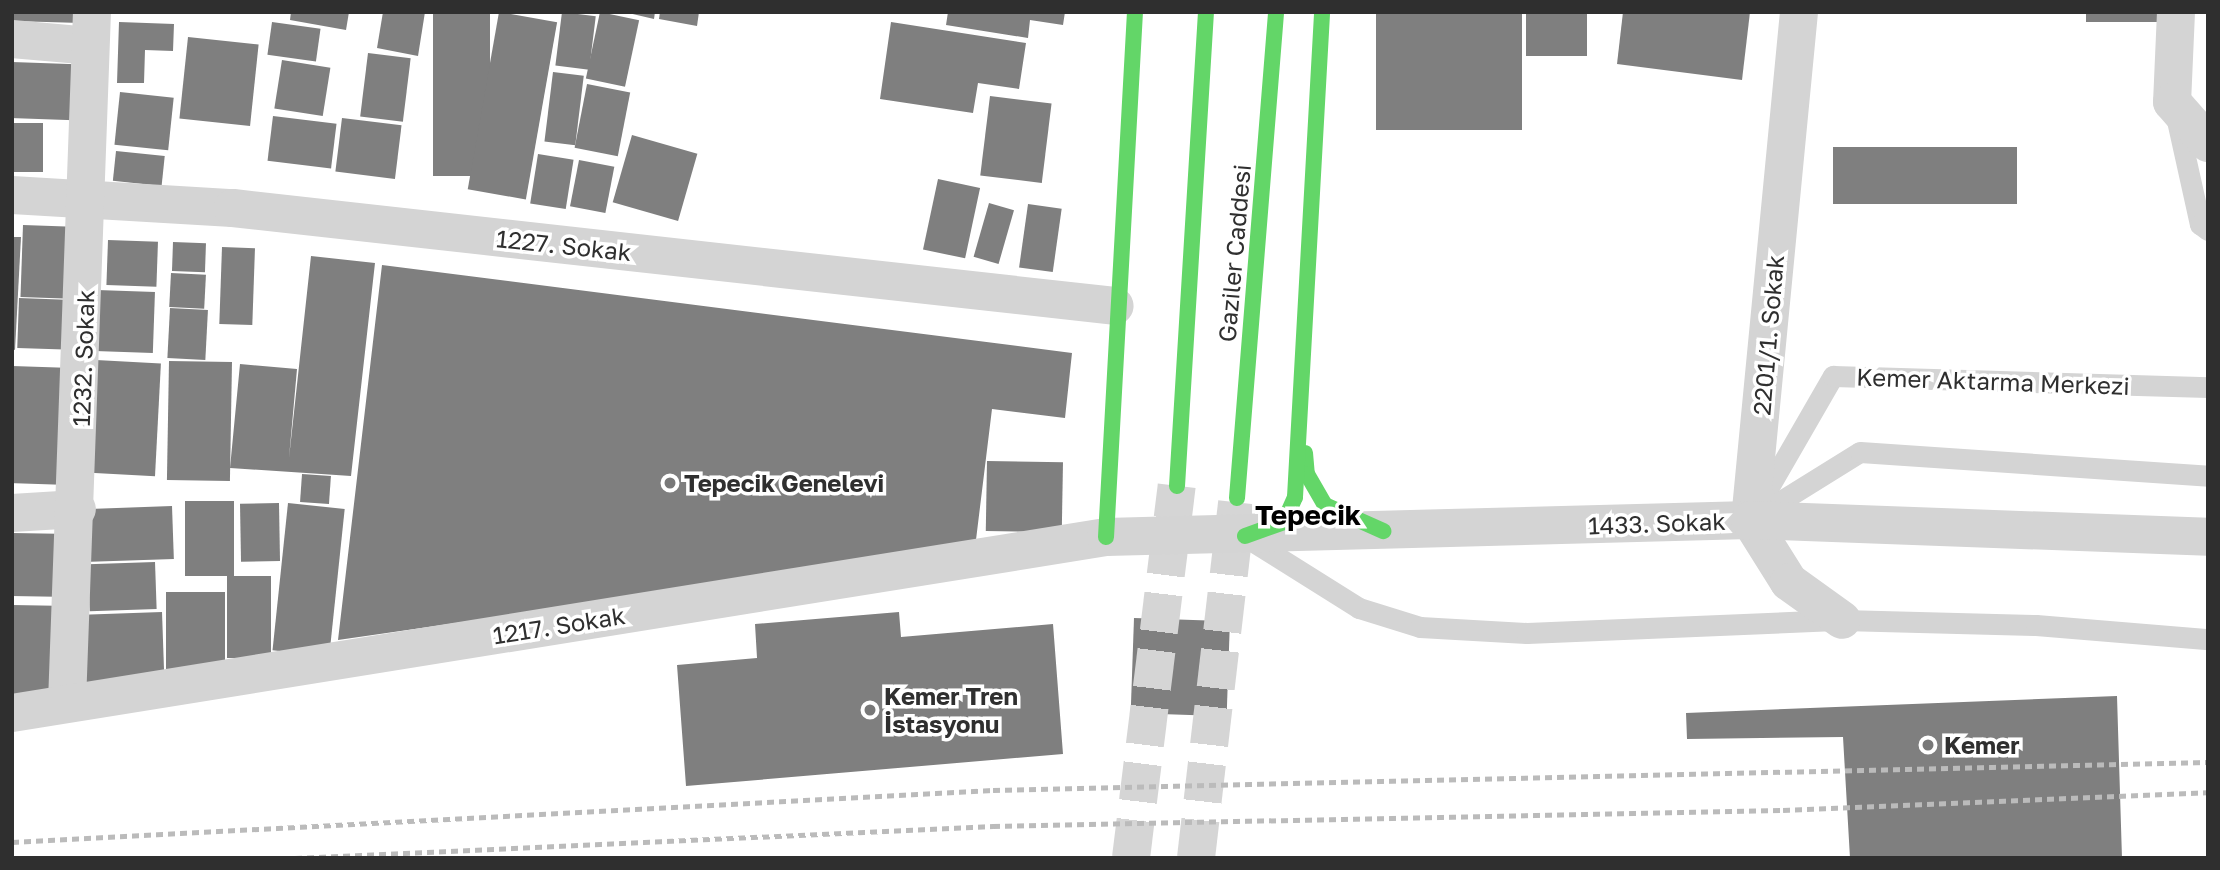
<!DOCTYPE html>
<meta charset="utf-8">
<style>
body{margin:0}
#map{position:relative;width:2220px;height:870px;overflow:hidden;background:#fff;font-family:"Golos Text",sans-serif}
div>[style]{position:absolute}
.building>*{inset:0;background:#7f7f7f;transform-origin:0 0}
.primary-tunnel>*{height:38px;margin-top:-19px;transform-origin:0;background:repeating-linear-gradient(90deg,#d5d5d5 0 38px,transparent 0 57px)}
.lane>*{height:21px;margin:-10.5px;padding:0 10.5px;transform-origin:10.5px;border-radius:10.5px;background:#d4d4d4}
.street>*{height:38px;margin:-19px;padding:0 19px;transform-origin:19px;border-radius:19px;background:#d4d4d4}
.fast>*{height:16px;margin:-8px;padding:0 8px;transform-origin:8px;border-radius:8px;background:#63d668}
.rail>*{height:5px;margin-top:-2.5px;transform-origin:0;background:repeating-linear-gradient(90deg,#bbb 0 7px,transparent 0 12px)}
.dots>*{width:19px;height:19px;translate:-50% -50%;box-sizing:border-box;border:4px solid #fff;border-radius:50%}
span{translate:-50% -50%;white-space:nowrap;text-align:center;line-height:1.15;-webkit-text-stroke:7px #fff;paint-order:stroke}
.street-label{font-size:24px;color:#2f2f2f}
.poi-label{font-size:24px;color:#2f2f2f;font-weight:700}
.left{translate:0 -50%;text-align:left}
.quarter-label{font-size:28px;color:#000;font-weight:700}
.frame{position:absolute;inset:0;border:14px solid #2f2f2f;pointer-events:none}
</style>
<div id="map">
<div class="building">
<div style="clip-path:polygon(12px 12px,81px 12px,81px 23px,12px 21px)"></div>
<div style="clip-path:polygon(291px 12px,349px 12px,346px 30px,290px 20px)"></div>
<div style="clip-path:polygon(383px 12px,425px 12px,418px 56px,377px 48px)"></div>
<div style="left:433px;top:12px;width:57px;height:164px"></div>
<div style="left:499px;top:12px;width:59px;height:180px;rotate:10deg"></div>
<div style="left:562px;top:12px;width:34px;height:54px;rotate:7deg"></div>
<div style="left:600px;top:12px;width:40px;height:68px;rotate:12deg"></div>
<div style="clip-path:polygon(624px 12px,655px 12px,654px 19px)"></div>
<div style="clip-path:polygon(660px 12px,699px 12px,697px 26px,659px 19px)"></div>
<div style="clip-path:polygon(948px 12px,1065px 12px,1063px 25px,1030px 20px,1028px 38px,946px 25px)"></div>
<div style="left:1376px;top:12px;width:146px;height:118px"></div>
<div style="left:1526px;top:12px;width:61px;height:44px"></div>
<div style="clip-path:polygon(1623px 12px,1750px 12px,1742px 80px,1617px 64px)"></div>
<div style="left:2086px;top:12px;width:72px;height:10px"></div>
<div style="clip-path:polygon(119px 22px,174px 24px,173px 51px,145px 50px,144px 83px,117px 83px)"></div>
<div style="left:272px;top:22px;width:49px;height:33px;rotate:8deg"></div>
<div style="clip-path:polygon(891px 22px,1026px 43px,1019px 89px,978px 83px,973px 113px,880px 99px)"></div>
<div style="left:188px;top:37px;width:71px;height:82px;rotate:6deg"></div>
<div style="left:368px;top:53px;width:43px;height:64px;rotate:7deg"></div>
<div style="left:282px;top:60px;width:49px;height:49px;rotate:9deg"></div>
<div style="left:12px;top:62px;width:64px;height:56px;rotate:2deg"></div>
<div style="left:553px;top:72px;width:31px;height:70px;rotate:7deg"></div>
<div style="left:587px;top:84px;width:44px;height:65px;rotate:11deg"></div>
<div style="left:120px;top:92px;width:54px;height:53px;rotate:6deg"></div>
<div style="left:990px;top:96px;width:62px;height:80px;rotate:7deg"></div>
<div style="left:273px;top:116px;width:64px;height:45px;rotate:7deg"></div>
<div style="left:342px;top:118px;width:60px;height:54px;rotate:7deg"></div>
<div style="left:12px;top:123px;width:31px;height:49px"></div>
<div style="left:632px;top:135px;width:68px;height:70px;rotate:16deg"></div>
<div style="left:1833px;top:147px;width:184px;height:57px"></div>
<div style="left:116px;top:151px;width:49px;height:30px;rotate:6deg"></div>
<div style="left:538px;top:154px;width:36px;height:50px;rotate:9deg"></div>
<div style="left:579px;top:160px;width:36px;height:47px;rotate:11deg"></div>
<div style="left:938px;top:179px;width:43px;height:72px;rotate:12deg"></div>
<div style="left:989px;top:203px;width:26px;height:56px;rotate:16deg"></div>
<div style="left:1028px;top:204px;width:34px;height:64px;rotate:8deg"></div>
<div style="left:23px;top:225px;width:50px;height:72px;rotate:2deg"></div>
<div style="clip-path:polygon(12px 237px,21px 237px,15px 350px,12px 349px)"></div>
<div style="left:108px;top:240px;width:50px;height:45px;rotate:2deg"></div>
<div style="left:173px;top:242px;width:33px;height:29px;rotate:2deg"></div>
<div style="left:222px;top:247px;width:33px;height:77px;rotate:2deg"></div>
<div style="clip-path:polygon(311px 256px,375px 263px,351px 476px,230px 468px,240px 364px,297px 369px,289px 458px)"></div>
<div style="clip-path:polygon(382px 265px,1072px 353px,1065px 418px,992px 409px,975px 548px,338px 640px)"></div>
<div style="left:171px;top:273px;width:35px;height:34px;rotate:3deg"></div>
<div style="left:97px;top:290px;width:58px;height:61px;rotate:2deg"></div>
<div style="left:19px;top:298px;width:47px;height:50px;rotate:2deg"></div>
<div style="left:170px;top:308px;width:38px;height:50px;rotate:3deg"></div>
<div style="left:96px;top:360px;width:65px;height:113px;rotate:3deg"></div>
<div style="left:169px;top:361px;width:63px;height:119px;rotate:1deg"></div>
<div style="left:12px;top:366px;width:53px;height:117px;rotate:2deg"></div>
<div style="left:987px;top:461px;width:76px;height:70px;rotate:1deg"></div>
<div style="left:302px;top:474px;width:29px;height:28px;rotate:4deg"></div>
<div style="left:185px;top:501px;width:49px;height:75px"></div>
<div style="left:279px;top:503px;width:58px;height:39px;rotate:89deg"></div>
<div style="left:288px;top:503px;width:57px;height:148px;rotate:6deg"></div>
<div style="left:172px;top:506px;width:53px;height:83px;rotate:88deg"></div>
<div style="left:12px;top:533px;width:45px;height:63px;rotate:1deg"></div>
<div style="left:155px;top:562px;width:47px;height:67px;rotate:88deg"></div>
<div style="left:227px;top:576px;width:44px;height:82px"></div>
<div style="left:166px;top:592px;width:59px;height:85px"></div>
<div style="left:12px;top:605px;width:43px;height:96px;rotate:1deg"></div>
<div style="left:162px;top:612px;width:71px;height:86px;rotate:88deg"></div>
<div style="clip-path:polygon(899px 612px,901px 637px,1053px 624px,1063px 754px,686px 786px,677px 665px,757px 658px,755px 624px)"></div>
<div style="left:1134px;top:618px;width:96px;height:95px;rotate:2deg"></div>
<div style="clip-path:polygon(2117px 696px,2122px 858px,1850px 858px,1843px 737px,1687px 739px,1686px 713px)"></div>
</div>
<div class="primary-tunnel">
<div style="left:1131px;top:858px;width:375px;rotate:-83deg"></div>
<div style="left:1196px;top:858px;width:358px;rotate:-83.4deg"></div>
</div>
<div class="lane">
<div style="left:2176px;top:116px;width:111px;rotate:77.5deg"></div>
<div style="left:2200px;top:224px;width:10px;rotate:37deg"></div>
<div style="left:1759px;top:504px;width:148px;rotate:-60deg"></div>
<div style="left:1833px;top:376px;width:375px;rotate:1.7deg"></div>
<div style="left:1755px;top:517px;width:123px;rotate:-31.8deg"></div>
<div style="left:1860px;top:452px;width:349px;rotate:3.9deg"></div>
<div style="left:1249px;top:539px;width:130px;rotate:32.1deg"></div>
<div style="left:1359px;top:608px;width:64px;rotate:17.3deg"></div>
<div style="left:1420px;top:627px;width:107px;rotate:3.2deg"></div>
<div style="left:1527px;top:633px;width:315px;rotate:-2.4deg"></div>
<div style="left:1842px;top:620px;width:194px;rotate:1.5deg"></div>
<div style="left:2036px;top:625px;width:173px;rotate:4.7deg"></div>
</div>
<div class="street">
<div style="left:1799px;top:12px;width:510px;rotate:95.51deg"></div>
<div style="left:1750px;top:520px;width:73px;rotate:57.8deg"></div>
<div style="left:1789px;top:582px;width:65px;rotate:35.6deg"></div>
<div style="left:2176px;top:12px;width:90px;rotate:92.5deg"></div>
<div style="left:2172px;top:102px;width:55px;rotate:48.7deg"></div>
<div style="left:12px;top:39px;width:78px;rotate:5.1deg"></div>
<div style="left:12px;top:195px;width:221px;rotate:3.4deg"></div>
<div style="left:233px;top:208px;width:887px;rotate:6.34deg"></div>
<div style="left:12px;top:513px;width:65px;rotate:-3.5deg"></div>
<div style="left:67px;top:703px;width:691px;rotate:-87.93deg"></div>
<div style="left:12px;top:713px;width:1108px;rotate:-9.14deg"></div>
<div style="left:1106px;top:537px;width:644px;rotate:-1.51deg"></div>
<div style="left:1750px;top:520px;width:458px;rotate:2.1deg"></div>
</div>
<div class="fast">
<div style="left:1305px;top:453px;width:21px;rotate:85deg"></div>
<div style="left:1307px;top:474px;width:36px;rotate:60deg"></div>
<div style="left:1325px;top:505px;width:64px;rotate:24.1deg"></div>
<div style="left:1177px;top:486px;width:475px;rotate:-86.5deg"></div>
<div style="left:1237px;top:498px;width:488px;rotate:-85.4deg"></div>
<div style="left:1245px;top:536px;width:41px;rotate:-19.7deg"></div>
<div style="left:1284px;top:522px;width:27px;rotate:-66deg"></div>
<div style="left:1295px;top:497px;width:486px;rotate:-86.8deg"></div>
<div style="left:1106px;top:537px;width:526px;rotate:-86.84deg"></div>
</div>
<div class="rail">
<div style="left:12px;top:842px;width:982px;rotate:-3.03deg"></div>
<div style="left:993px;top:790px;width:1215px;rotate:-1.32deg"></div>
<div style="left:295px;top:858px;width:699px;rotate:-2.62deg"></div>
<div style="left:993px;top:826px;width:790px;rotate:-1.16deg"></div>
<div style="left:1783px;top:810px;width:425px;rotate:-2.4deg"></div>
</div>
<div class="dots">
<div style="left:670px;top:483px;background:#787878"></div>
<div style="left:870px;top:710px;background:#787878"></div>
<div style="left:1928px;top:745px;background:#787878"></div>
</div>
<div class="street-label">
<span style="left:564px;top:245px;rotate:6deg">1227. Sokak</span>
<span style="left:1234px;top:253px;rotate:-85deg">Gaziler Caddesi</span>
<span style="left:1768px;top:335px;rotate:-85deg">2201/1. Sokak</span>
<span style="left:83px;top:358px;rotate:-88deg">1232. Sokak</span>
<span style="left:1993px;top:381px;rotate:2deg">Kemer Aktarma Merkezi</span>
<span style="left:1657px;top:523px;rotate:-2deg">1433. Sokak</span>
<span style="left:559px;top:625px;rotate:-9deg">1217. Sokak</span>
</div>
<div class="poi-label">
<span class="left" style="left:684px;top:483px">Tepecik Genelevi</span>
<span class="left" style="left:884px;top:710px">Kemer Tren<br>İstasyonu</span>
<span class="left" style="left:1944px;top:745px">Kemer</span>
</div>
<div class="quarter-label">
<span style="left:1308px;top:515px">Tepecik</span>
</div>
<div class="frame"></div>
</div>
